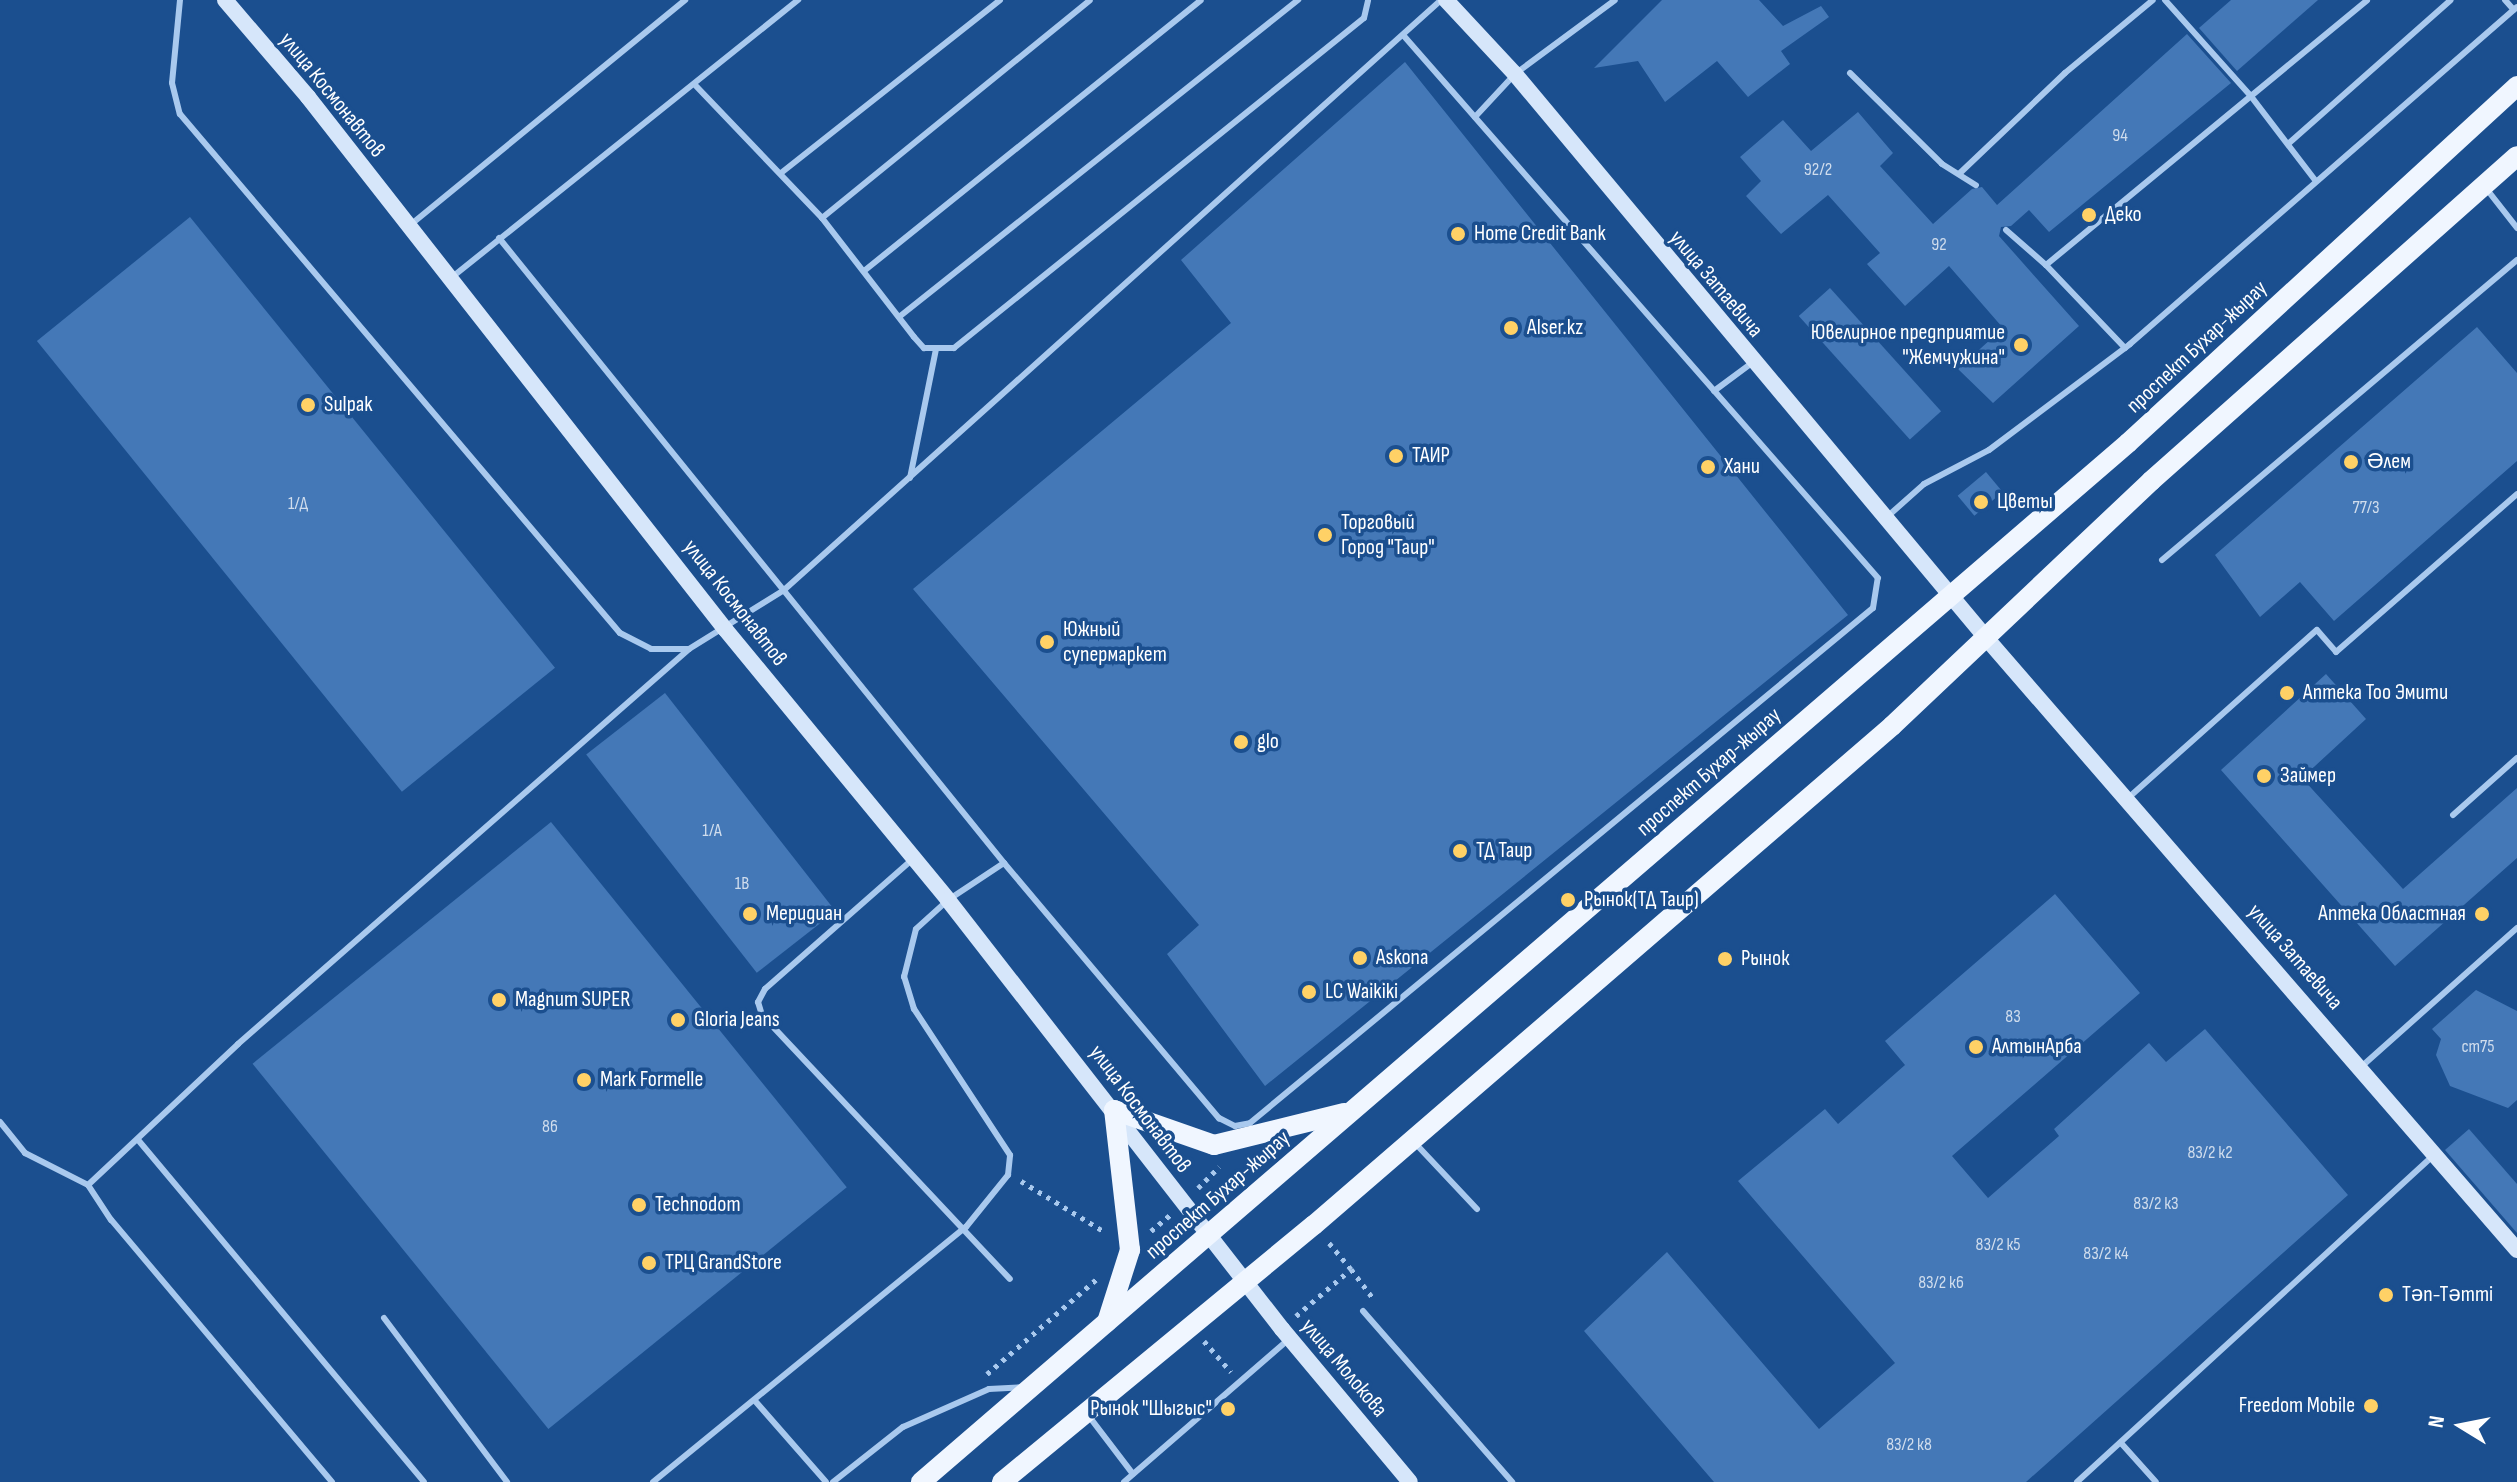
<!DOCTYPE html>
<meta charset="utf-8">
<style>
body{margin:0}
#map{position:relative;width:2517px;height:1482px;overflow:hidden;background:#1b4f8f;font-family:"Sofia Sans Condensed",sans-serif}
div>[style]{position:absolute}
.building>*{inset:0;background:#4478b7;transform-origin:0 0}
.path>*{height:5px;margin-top:-2.5px;transform-origin:0;background:repeating-linear-gradient(90deg,#a9c9ee 0 4px,transparent 0 10px)}
.lane>*{height:6px;margin:-3px;padding:0 3px;transform-origin:3px;border-radius:3px;background:#a9c9ee}
.secondary>*{height:16px;margin:-8px;padding:0 8px;transform-origin:8px;border-radius:8px;background:#d6e6fa}
.primary>*{height:20px;margin:-10px;padding:0 10px;transform-origin:10px;border-radius:10px;background:#f0f6ff}
.dots>*{width:22px;height:22px;translate:-50% -50%;box-sizing:border-box;border:4px solid #1b4f8f;border-radius:50%}
span{translate:-50% -50%;white-space:nowrap;text-align:center;line-height:1.15;-webkit-text-stroke:7px #1b4f8f;paint-order:stroke}
.number-label{font-size:18px;color:#d0dded}
.number-label span{-webkit-text-stroke-width:0}
.street-label{font-size:22px;color:#fff}
.poi-label{font-size:22px;color:#fff}
.left{translate:0 -50%;text-align:left}
.right{translate:-100% -50%;text-align:right}
.north{position:absolute;left:2421px;top:1386px;width:80px;height:80px;-webkit-text-stroke:6px #1b4f8f;paint-order:stroke;rotate:280deg;font-size:22px;font-weight:700;line-height:32px;text-align:center;color:#fff}
.north::after{content:'';display:block;margin:auto;width:28px;height:36px;background:#fff;clip-path:polygon(50% 0,100% 100%,50% 72%,0 100%)}
</style>
<div id="map">
<div class="building">
<div style="clip-path:polygon(1662px 0,1759px 0,1783px 26px,1821px 6px,1829px 17px,1781px 51px,1790px 64px,1748px 97px,1717px 61px,1665px 102px,1638px 61px,1594px 68px)"></div>
<div style="clip-path:polygon(2231px 0,2318px 0,2237px 71px,2199px 28px)"></div>
<div style="clip-path:polygon(2187px 34px,2231px 83px,2049px 232px,2029px 210px,2011px 226px,2001px 227px,1999px 236px,2079px 326px,1993px 403px,1958px 369px,2003px 328px,1949px 266px,1905px 306px,1867px 264px,1880px 253px,1828px 195px,1781px 234px,1746px 196px,1761px 181px,1740px 157px,1783px 120px,1811px 151px,1858px 112px,1893px 153px,1880px 166px,1933px 224px,1972px 189px,1982px 187px,1997px 205px)"></div>
<div style="clip-path:polygon(1405px 62px,1848px 615px,1265px 1086px,1167px 954px,1199px 925px,913px 589px,1231px 323px,1181px 260px)"></div>
<div style="left:190px;top:217px;width:580px;height:197px;rotate:51deg"></div>
<div style="left:1830px;top:288px;width:166px;height:42px;rotate:48deg"></div>
<div style="clip-path:polygon(2477px 327px,2517px 373px,2517px 461px,2334px 621px,2300px 582px,2260px 617px,2215px 555px)"></div>
<div style="left:1986px;top:472px;width:26px;height:37px;rotate:50deg"></div>
<div style="clip-path:polygon(2326px 674px,2366px 719px,2302px 778px,2403px 889px,2517px 788px,2517px 858px,2395px 966px,2221px 770px)"></div>
<div style="left:665px;top:693px;width:277px;height:100px;rotate:52deg"></div>
<div style="left:551px;top:822px;width:470px;height:384px;rotate:51deg"></div>
<div style="clip-path:polygon(2055px 894px,2140px 993px,1952px 1156px,1988px 1198px,2059px 1136px,2054px 1129px,2149px 1043px,2166px 1062px,2205px 1029px,2348px 1195px,2026px 1482px,1714px 1482px,1584px 1331px,1667px 1252px,1819px 1429px,1895px 1363px,1738px 1181px,1825px 1109px,1838px 1124px,1905px 1065px,1885px 1041px)"></div>
<div style="clip-path:polygon(2476px 990px,2517px 1011px,2517px 1100px,2508px 1108px,2450px 1086px,2436px 1055px,2441px 1039px,2432px 1029px)"></div>
<div style="clip-path:polygon(2469px 1129px,2517px 1184px,2517px 1233px,2445px 1150px)"></div>
</div>
<div class="path">
<div style="left:1021px;top:1181px;width:98px;rotate:31.3deg"></div>
<div style="left:1198px;top:1188px;width:30px;rotate:-45deg"></div>
<div style="left:1151px;top:1231px;width:26px;rotate:-40deg"></div>
<div style="left:1351px;top:1269px;width:35px;rotate:53deg"></div>
<div style="left:1296px;top:1316px;width:72px;rotate:-40.5deg"></div>
<div style="left:1351px;top:1269px;width:38px;rotate:-130deg"></div>
<div style="left:1204px;top:1341px;width:41px;rotate:48.9deg"></div>
<div style="left:987px;top:1374px;width:147px;rotate:-40.9deg"></div>
</div>
<div class="lane">
<div style="left:180px;top:0;width:83px;rotate:95.5deg"></div>
<div style="left:172px;top:83px;width:32px;rotate:76deg"></div>
<div style="left:180px;top:114px;width:680px;rotate:49.71deg"></div>
<div style="left:620px;top:633px;width:35px;rotate:27deg"></div>
<div style="left:651px;top:649px;width:38px"></div>
<div style="left:689px;top:649px;width:112px;rotate:-31.8deg"></div>
<div style="left:784px;top:590px;width:883px;rotate:-41.92deg"></div>
<div style="left:2165px;top:0;width:127px;rotate:48.2deg"></div>
<div style="left:2250px;top:95px;width:107px;rotate:52.6deg"></div>
<div style="left:2505px;top:0;width:13px;rotate:48deg"></div>
<div style="left:1850px;top:73px;width:129px;rotate:44.7deg"></div>
<div style="left:1942px;top:164px;width:40px;rotate:32deg"></div>
<div style="left:696px;top:86px;width:182px;rotate:46.3deg"></div>
<div style="left:822px;top:218px;width:150px;rotate:52.3deg"></div>
<div style="left:914px;top:337px;width:15px;rotate:48deg"></div>
<div style="left:924px;top:348px;width:30px"></div>
<div style="left:954px;top:348px;width:526px;rotate:-38.83deg"></div>
<div style="left:1364px;top:18px;width:18px;rotate:-77deg"></div>
<div style="left:1475px;top:117px;width:59px;rotate:-47.1deg"></div>
<div style="left:1515px;top:74px;width:124px;rotate:-36.5deg"></div>
<div style="left:2288px;top:144px;width:217px;rotate:-41.5deg"></div>
<div style="left:781px;top:173px;width:279px;rotate:-38.3deg"></div>
<div style="left:1960px;top:173px;width:145px;rotate:-43.6deg"></div>
<div style="left:2065px;top:73px;width:114px;rotate:-39.7deg"></div>
<div style="left:2485px;top:187px;width:52px;rotate:52deg"></div>
<div style="left:822px;top:218px;width:345px;rotate:-39.1deg"></div>
<div style="left:409px;top:226px;width:357px;rotate:-39.3deg"></div>
<div style="left:2006px;top:230px;width:53px;rotate:41.2deg"></div>
<div style="left:499px;top:238px;width:804px;rotate:51.06deg"></div>
<div style="left:864px;top:271px;width:432px;rotate:-38.8deg"></div>
<div style="left:451px;top:278px;width:445px;rotate:-38.7deg"></div>
<div style="left:899px;top:317px;width:510px;rotate:-38.47deg"></div>
<div style="left:2125px;top:348px;width:115px;rotate:-133.6deg"></div>
<div style="left:2046px;top:265px;width:416px;rotate:-39.5deg"></div>
<div style="left:1714px;top:391px;width:49px;rotate:-36.6deg"></div>
<div style="left:910px;top:478px;width:132px;rotate:-78.6deg"></div>
<div style="left:1888px;top:516px;width:48px;rotate:-41.6deg"></div>
<div style="left:1924px;top:484px;width:73px;rotate:-27.6deg"></div>
<div style="left:1989px;top:450px;width:176px;rotate:-36.9deg"></div>
<div style="left:2130px;top:344px;width:513px;rotate:-41.05deg"></div>
<div style="left:2162px;top:560px;width:465px;rotate:-40.2deg"></div>
<div style="left:2127px;top:799px;width:254px;rotate:-41.7deg"></div>
<div style="left:2317px;top:630px;width:29px;rotate:49deg"></div>
<div style="left:2336px;top:652px;width:240px;rotate:-41.1deg"></div>
<div style="left:2453px;top:815px;width:86px;rotate:-41.7deg"></div>
<div style="left:914px;top:858px;width:198px;rotate:138.7deg"></div>
<div style="left:765px;top:989px;width:15px;rotate:118deg"></div>
<div style="left:758px;top:1002px;width:14px;rotate:73deg"></div>
<div style="left:762px;top:1015px;width:362px;rotate:46.8deg"></div>
<div style="left:2361px;top:1067px;width:209px;rotate:-41.7deg"></div>
<div style="left:0;top:1122px;width:40px;rotate:51deg"></div>
<div style="left:25px;top:1153px;width:71px;rotate:26.9deg"></div>
<div style="left:139px;top:1141px;width:444px;rotate:50.1deg"></div>
<div style="left:1414px;top:1142px;width:92px;rotate:46.8deg"></div>
<div style="left:1363px;top:1311px;width:227px;rotate:48.9deg"></div>
<div style="left:384px;top:1318px;width:205px;rotate:53.1deg"></div>
<div style="left:756px;top:1402px;width:106px;rotate:48.8deg"></div>
<div style="left:1088px;top:1415px;width:74px;rotate:52.7deg"></div>
<div style="left:2121px;top:1443px;width:52px;rotate:48.1deg"></div>
<div style="left:332px;top:1482px;width:343px;rotate:-130.1deg"></div>
<div style="left:111px;top:1220px;width:42px;rotate:-123.3deg"></div>
<div style="left:88px;top:1185px;width:206px;rotate:-43.2deg"></div>
<div style="left:238px;top:1044px;width:598px;rotate:-41.2deg"></div>
<div style="left:653px;top:1482px;width:404px;rotate:-39.2deg"></div>
<div style="left:966px;top:1227px;width:67px;rotate:-51.1deg"></div>
<div style="left:1008px;top:1175px;width:20px;rotate:-84deg"></div>
<div style="left:1010px;top:1155px;width:175px;rotate:-123.3deg"></div>
<div style="left:914px;top:1009px;width:34px;rotate:-107deg"></div>
<div style="left:904px;top:977px;width:49px;rotate:-76deg"></div>
<div style="left:916px;top:929px;width:43px;rotate:-42.2deg"></div>
<div style="left:948px;top:900px;width:67px;rotate:-33.5deg"></div>
<div style="left:1004px;top:863px;width:334px;rotate:49.9deg"></div>
<div style="left:1219px;top:1118px;width:18px;rotate:27deg"></div>
<div style="left:1235px;top:1126px;width:15px;rotate:-11deg"></div>
<div style="left:1250px;top:1123px;width:808px;rotate:-39.58deg"></div>
<div style="left:1873px;top:608px;width:30px;rotate:-81deg"></div>
<div style="left:1878px;top:578px;width:721px;rotate:-131.18deg"></div>
<div style="left:833px;top:1482px;width:89px;rotate:-38.2deg"></div>
<div style="left:903px;top:1427px;width:94px;rotate:-23.8deg"></div>
<div style="left:989px;top:1389px;width:33px;rotate:-3deg"></div>
<div style="left:1124px;top:1482px;width:216px;rotate:-40.9deg"></div>
<div style="left:2077px;top:1482px;width:484px;rotate:-42.5deg"></div>
</div>
<div class="secondary">
<div style="left:225px;top:0;width:128px;rotate:49.4deg"></div>
<div style="left:308px;top:97px;width:676px;rotate:51.91deg"></div>
<div style="left:725px;top:629px;width:351px;rotate:50.5deg"></div>
<div style="left:948px;top:900px;width:544px;rotate:52.1deg"></div>
<div style="left:1282px;top:1329px;width:199px;rotate:50.1deg"></div>
<div style="left:1446px;top:0;width:101px;rotate:47deg"></div>
<div style="left:1515px;top:74px;width:736px;rotate:50.12deg"></div>
<div style="left:1987px;top:639px;width:809px;rotate:49.06deg"></div>
</div>
<div class="primary">
<div style="left:1107px;top:1322px;width:76px;rotate:-72.3deg"></div>
<div style="left:1130px;top:1250px;width:141px;rotate:-96.5deg"></div>
<div style="left:1114px;top:1110px;width:106px;rotate:19.3deg"></div>
<div style="left:1214px;top:1145px;width:134px;rotate:-13.8deg"></div>
<div style="left:921px;top:1482px;width:1593px;rotate:-40.72deg"></div>
<div style="left:2128px;top:443px;width:528px;rotate:-42.54deg"></div>
<div style="left:1002px;top:1482px;width:404px;rotate:-39.5deg"></div>
<div style="left:1314px;top:1225px;width:764px;rotate:-40.8deg"></div>
<div style="left:1892px;top:726px;width:357px;rotate:-43.4deg"></div>
<div style="left:2151px;top:481px;width:489px;rotate:-41.6deg"></div>
</div>
<div class="dots">
<div style="left:2089px;top:215px;background:#ffd166"></div>
<div style="left:1458px;top:234px;background:#ffd166"></div>
<div style="left:1511px;top:328px;background:#ffd166"></div>
<div style="left:2021px;top:345px;background:#ffd166"></div>
<div style="left:308px;top:405px;background:#ffd166"></div>
<div style="left:1396px;top:456px;background:#ffd166"></div>
<div style="left:2351px;top:462px;background:#ffd166"></div>
<div style="left:1708px;top:467px;background:#ffd166"></div>
<div style="left:1981px;top:502px;background:#ffd166"></div>
<div style="left:1325px;top:535px;background:#ffd166"></div>
<div style="left:1047px;top:642px;background:#ffd166"></div>
<div style="left:2287px;top:693px;background:#ffd166"></div>
<div style="left:1241px;top:742px;background:#ffd166"></div>
<div style="left:2264px;top:776px;background:#ffd166"></div>
<div style="left:1460px;top:851px;background:#ffd166"></div>
<div style="left:1568px;top:900px;background:#ffd166"></div>
<div style="left:750px;top:914px;background:#ffd166"></div>
<div style="left:2482px;top:914px;background:#ffd166"></div>
<div style="left:1360px;top:958px;background:#ffd166"></div>
<div style="left:1725px;top:959px;background:#ffd166"></div>
<div style="left:1309px;top:992px;background:#ffd166"></div>
<div style="left:499px;top:1000px;background:#ffd166"></div>
<div style="left:678px;top:1020px;background:#ffd166"></div>
<div style="left:1976px;top:1047px;background:#ffd166"></div>
<div style="left:584px;top:1080px;background:#ffd166"></div>
<div style="left:639px;top:1205px;background:#ffd166"></div>
<div style="left:649px;top:1263px;background:#ffd166"></div>
<div style="left:2386px;top:1295px;background:#ffd166"></div>
<div style="left:2371px;top:1406px;background:#ffd166"></div>
<div style="left:1228px;top:1409px;background:#ffd166"></div>
</div>
<div class="number-label">
<span style="left:2120px;top:136px">94</span>
<span style="left:1818px;top:170px">92/2</span>
<span style="left:1939px;top:245px">92</span>
<span style="left:298px;top:504px">1/Д</span>
<span style="left:2366px;top:508px">77/3</span>
<span style="left:712px;top:831px">1/А</span>
<span style="left:742px;top:884px">1B</span>
<span style="left:2013px;top:1017px">83</span>
<span style="left:2478px;top:1047px">ст75</span>
<span style="left:550px;top:1127px">86</span>
<span style="left:2210px;top:1153px">83/2 к2</span>
<span style="left:2156px;top:1204px">83/2 к3</span>
<span style="left:1998px;top:1245px">83/2 к5</span>
<span style="left:2106px;top:1254px">83/2 к4</span>
<span style="left:1941px;top:1283px">83/2 к6</span>
<span style="left:1909px;top:1445px">83/2 к8</span>
</div>
<div class="street-label">
<span style="left:332px;top:95px;rotate:51deg">улица Космонавтов</span>
<span style="left:1716px;top:284px;rotate:50deg">улица Затаевича</span>
<span style="left:2197px;top:347px;rotate:-43deg">проспект Бухар-жырау</span>
<span style="left:735px;top:603px;rotate:52deg">улица Космонавтов</span>
<span style="left:1709px;top:772px;rotate:-41deg">проспект Бухар-жырау</span>
<span style="left:2295px;top:957px;rotate:49deg">улица Затаевича</span>
<span style="left:1140px;top:1109px;rotate:53deg">улица Космонавтов</span>
<span style="left:1218px;top:1195px;rotate:-41deg">проспект Бухар-жырау</span>
<span style="left:1344px;top:1368px;rotate:50deg">улица Молокова</span>
</div>
<div class="poi-label">
<span class="left" style="left:2105px;top:215px">Деко</span>
<span class="left" style="left:1474px;top:234px">Home Credit Bank</span>
<span class="left" style="left:1527px;top:328px">Alser.kz</span>
<span class="right" style="left:2005px;top:345px">Ювелирное предприятие<br>"Жемчужина"</span>
<span class="left" style="left:324px;top:405px">Sulpak</span>
<span class="left" style="left:1412px;top:456px">ТАИР</span>
<span class="left" style="left:2367px;top:462px">Әлем</span>
<span class="left" style="left:1724px;top:467px">Хани</span>
<span class="left" style="left:1997px;top:502px">Цветы</span>
<span class="left" style="left:1341px;top:535px">Торговый<br>Город "Таир"</span>
<span class="left" style="left:1063px;top:642px">Южный<br>супермаркет</span>
<span class="left" style="left:2303px;top:693px">Аптека Тоо Эмити</span>
<span class="left" style="left:1257px;top:742px">glo</span>
<span class="left" style="left:2280px;top:776px">Займер</span>
<span class="left" style="left:1476px;top:851px">ТД Таир</span>
<span class="left" style="left:1584px;top:900px">Рынок(ТД Таир)</span>
<span class="left" style="left:766px;top:914px">Меридиан</span>
<span class="right" style="left:2466px;top:914px">Аптека Областная</span>
<span class="left" style="left:1376px;top:958px">Askona</span>
<span class="left" style="left:1741px;top:959px">Рынок</span>
<span class="left" style="left:1325px;top:992px">LC Waikiki</span>
<span class="left" style="left:515px;top:1000px">Magnum SUPER</span>
<span class="left" style="left:694px;top:1020px">Gloria Jeans</span>
<span class="left" style="left:1992px;top:1047px">АлтынАрба</span>
<span class="left" style="left:600px;top:1080px">Mark Formelle</span>
<span class="left" style="left:655px;top:1205px">Technodom</span>
<span class="left" style="left:665px;top:1263px">ТРЦ GrandStore</span>
<span class="left" style="left:2402px;top:1295px">Тәп-Тәтті</span>
<span class="right" style="left:2355px;top:1406px">Freedom Mobile</span>
<span class="right" style="left:1212px;top:1409px">Рынок "Шыгыс"</span>
</div>
<div class="north">N</div>
</div>
